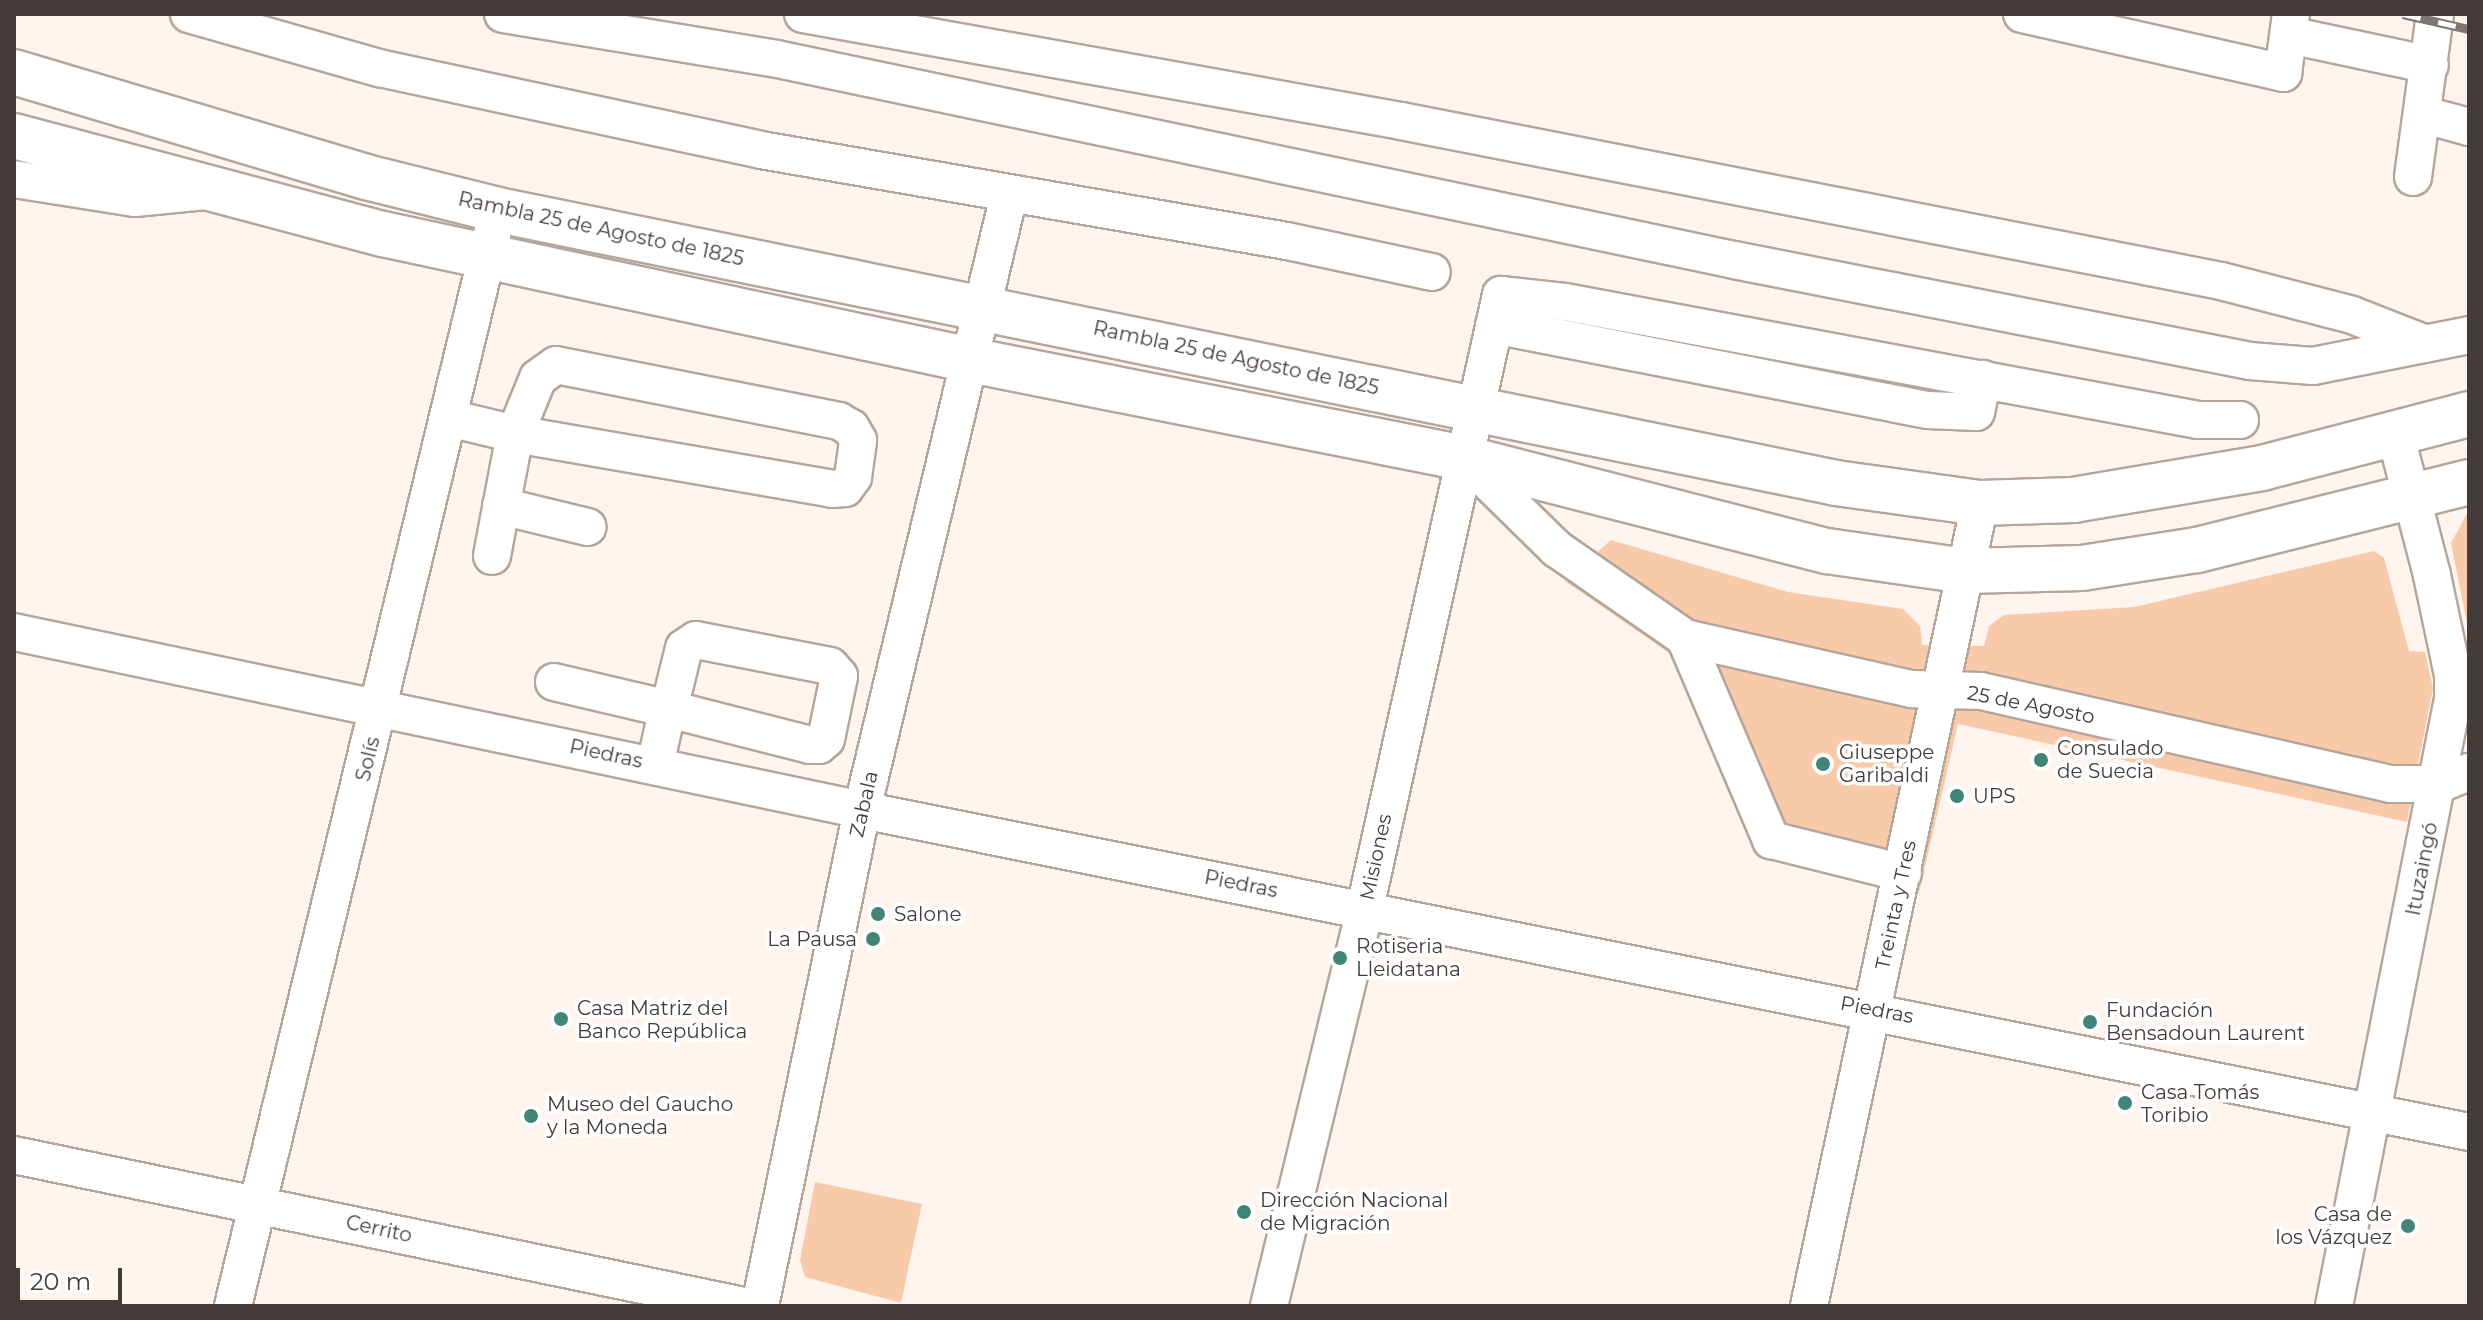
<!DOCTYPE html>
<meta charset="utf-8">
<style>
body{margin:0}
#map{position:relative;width:2483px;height:1320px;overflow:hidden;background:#fff4ee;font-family:Montserrat,sans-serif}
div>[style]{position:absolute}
.green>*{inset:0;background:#f8caaa}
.roads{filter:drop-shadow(2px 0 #b5a69b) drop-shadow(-2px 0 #b5a69b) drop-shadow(0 2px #b5a69b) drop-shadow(0 -2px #b5a69b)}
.minor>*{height:36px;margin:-18px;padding:0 18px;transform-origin:18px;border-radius:18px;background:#fff}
.major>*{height:44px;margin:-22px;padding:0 22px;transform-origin:22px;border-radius:22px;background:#fff}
.rail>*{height:9px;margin-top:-4.5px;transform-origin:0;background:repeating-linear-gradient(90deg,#fff 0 18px,#7e7671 0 36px);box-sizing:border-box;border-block:2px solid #7e7671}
.dots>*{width:22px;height:22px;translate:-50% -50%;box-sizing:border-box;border:4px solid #fff;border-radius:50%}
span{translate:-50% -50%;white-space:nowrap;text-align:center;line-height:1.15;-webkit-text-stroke:7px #fff;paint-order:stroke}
.street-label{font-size:20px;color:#423b37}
.poi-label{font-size:20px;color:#423b37}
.left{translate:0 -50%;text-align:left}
.right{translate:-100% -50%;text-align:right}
.frame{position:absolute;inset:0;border:16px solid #423b37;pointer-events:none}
.scale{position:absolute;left:16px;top:1268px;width:106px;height:36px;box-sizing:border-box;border:4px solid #423b37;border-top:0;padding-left:10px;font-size:24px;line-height:28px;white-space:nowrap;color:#423b37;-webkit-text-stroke:6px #fff;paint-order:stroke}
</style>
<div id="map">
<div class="green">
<div style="clip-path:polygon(2469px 510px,2469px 633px,2451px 543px)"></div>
<div style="clip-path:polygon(1611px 540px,1788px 592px,1903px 609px,1920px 626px,1922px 645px,1984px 646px,1989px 626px,2004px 615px,2134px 607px,2374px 551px,2384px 558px,2409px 651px,2425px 652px,2433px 688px,2407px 822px,1958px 724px,1919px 893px,1756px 855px,1675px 657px,1565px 581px)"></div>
<div style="clip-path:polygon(815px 1182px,922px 1204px,901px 1303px,805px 1277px,800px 1260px)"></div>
</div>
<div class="roads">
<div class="minor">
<div style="left:189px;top:14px;width:198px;rotate:15.9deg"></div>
<div style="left:379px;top:68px;width:391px;rotate:12.1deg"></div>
<div style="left:761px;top:150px;width:534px;rotate:9.82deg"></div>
<div style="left:1287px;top:241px;width:148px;rotate:12.1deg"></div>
<div style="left:503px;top:14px;width:278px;rotate:9.3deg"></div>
<div style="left:777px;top:59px;width:978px;rotate:11.86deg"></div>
<div style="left:1734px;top:260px;width:526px;rotate:11.07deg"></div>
<div style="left:2250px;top:361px;width:63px;rotate:4.5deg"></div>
<div style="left:2313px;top:366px;width:159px;rotate:-11.2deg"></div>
<div style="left:803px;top:14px;width:607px;rotate:10.14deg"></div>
<div style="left:1401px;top:121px;width:835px;rotate:11.04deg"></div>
<div style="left:2221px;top:281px;width:135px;rotate:14.5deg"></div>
<div style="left:2352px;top:315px;width:79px;rotate:21.4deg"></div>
<div style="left:2022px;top:14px;width:268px;rotate:12.7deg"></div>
<div style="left:2283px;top:73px;width:60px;rotate:-82.3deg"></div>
<div style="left:2289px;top:35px;width:144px;rotate:12deg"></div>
<div style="left:2425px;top:115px;width:46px;rotate:15.3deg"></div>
<div style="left:2413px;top:177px;width:164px;rotate:-82.3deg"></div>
<div style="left:14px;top:179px;width:122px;rotate:8.9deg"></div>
<div style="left:135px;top:198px;width:71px;rotate:-5.6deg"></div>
<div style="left:1494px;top:325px;width:442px;rotate:11.1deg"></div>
<div style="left:1928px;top:410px;width:48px;rotate:2.4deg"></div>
<div style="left:1976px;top:412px;width:34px;rotate:-78deg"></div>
<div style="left:449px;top:418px;width:68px;rotate:13.6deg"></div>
<div style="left:515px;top:434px;width:322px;rotate:9.8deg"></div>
<div style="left:832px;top:489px;width:13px;rotate:-4deg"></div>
<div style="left:845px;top:488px;width:14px;rotate:-54deg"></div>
<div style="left:853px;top:477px;width:37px;rotate:-82deg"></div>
<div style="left:858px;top:440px;width:14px;rotate:-120deg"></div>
<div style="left:851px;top:428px;width:14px;rotate:-150deg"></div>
<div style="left:839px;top:421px;width:288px;rotate:-168.8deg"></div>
<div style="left:556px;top:365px;width:22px;rotate:144deg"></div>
<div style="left:538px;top:378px;width:61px;rotate:112.3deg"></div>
<div style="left:515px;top:434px;width:124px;rotate:100.7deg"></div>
<div style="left:1464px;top:458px;width:130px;rotate:44.4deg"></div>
<div style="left:1557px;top:549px;width:156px;rotate:34.8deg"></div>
<div style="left:1685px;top:638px;width:233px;rotate:12.7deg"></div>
<div style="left:1912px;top:689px;width:69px;rotate:1.7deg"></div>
<div style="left:1981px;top:691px;width:420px;rotate:12.8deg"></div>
<div style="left:2391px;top:784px;width:48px"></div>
<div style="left:2439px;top:784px;width:32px;rotate:-22deg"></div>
<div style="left:501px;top:506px;width:89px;rotate:13.6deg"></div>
<div style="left:14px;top:632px;width:866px;rotate:11.85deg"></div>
<div style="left:862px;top:810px;width:1639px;rotate:11.33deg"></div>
<div style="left:1685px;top:638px;width:220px;rotate:66.9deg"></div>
<div style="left:1771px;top:840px;width:136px;rotate:14deg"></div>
<div style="left:554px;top:682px;width:118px;rotate:13.2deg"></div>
<div style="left:669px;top:709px;width:146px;rotate:14.3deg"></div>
<div style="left:810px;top:745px;width:9px"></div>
<div style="left:819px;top:745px;width:9px;rotate:-41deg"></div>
<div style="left:826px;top:739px;width:64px;rotate:-78.3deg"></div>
<div style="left:839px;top:676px;width:13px;rotate:-132deg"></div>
<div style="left:830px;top:666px;width:136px;rotate:-169deg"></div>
<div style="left:696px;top:640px;width:14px;rotate:146deg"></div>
<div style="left:684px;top:648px;width:63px;rotate:103.8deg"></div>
<div style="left:669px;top:709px;width:13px;rotate:108deg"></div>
<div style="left:665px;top:721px;width:45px;rotate:102.8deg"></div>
<div style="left:14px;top:1155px;width:745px;rotate:11.69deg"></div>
<div style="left:233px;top:1306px;width:1128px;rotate:-76.41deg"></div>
<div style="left:760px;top:1306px;width:506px;rotate:-78.38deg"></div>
<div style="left:862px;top:810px;width:632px;rotate:-76.56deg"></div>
<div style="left:1269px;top:1306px;width:409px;rotate:-76.4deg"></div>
<div style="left:1365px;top:908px;width:628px;rotate:-77.49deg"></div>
<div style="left:1501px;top:295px;width:64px;rotate:6.2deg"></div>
<div style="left:1565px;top:302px;width:644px;rotate:10.56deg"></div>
<div style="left:2198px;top:420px;width:42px"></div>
<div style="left:1809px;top:1306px;width:821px;rotate:-77.98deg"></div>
<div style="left:2334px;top:1306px;width:619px;rotate:-78.91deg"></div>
<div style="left:2453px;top:699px;width:24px;rotate:-90deg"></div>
<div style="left:2453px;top:675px;width:102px;rotate:-101.9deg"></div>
<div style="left:2432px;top:575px;width:147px;rotate:-104.6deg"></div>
</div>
<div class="major">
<div style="left:14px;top:72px;width:367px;rotate:16.6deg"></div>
<div style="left:366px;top:177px;width:136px;rotate:14deg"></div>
<div style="left:498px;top:210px;width:1366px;rotate:11.53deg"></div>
<div style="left:1836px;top:483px;width:145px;rotate:7.9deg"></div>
<div style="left:1980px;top:503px;width:93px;rotate:-1.8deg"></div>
<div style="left:2073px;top:500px;width:192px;rotate:-9.6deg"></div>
<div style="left:2262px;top:468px;width:214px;rotate:-14.6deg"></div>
<div style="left:14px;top:136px;width:382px;rotate:14.9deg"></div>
<div style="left:383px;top:234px;width:600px;rotate:12.11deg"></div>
<div style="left:970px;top:360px;width:504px;rotate:11.22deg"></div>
<div style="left:1464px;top:458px;width:375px;rotate:14.4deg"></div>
<div style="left:1827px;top:551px;width:140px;rotate:8.2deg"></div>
<div style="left:1966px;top:571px;width:116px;rotate:-1.5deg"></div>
<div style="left:2082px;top:568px;width:116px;rotate:-8.9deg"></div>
<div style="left:2197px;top:550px;width:280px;rotate:-14deg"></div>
</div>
</div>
<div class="rail">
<div style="left:2403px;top:14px;width:68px;rotate:12.8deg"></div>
</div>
<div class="dots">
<div style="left:2041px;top:760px;background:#428578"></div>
<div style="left:1823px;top:764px;background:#428578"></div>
<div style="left:1957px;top:796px;background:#428578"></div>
<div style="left:878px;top:914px;background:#428578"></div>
<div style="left:873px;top:939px;background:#428578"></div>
<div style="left:1340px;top:958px;background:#428578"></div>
<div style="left:561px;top:1019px;background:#428578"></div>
<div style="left:2090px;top:1022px;background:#428578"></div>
<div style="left:2125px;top:1103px;background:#428578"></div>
<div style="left:531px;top:1116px;background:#428578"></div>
<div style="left:1244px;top:1212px;background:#428578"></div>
<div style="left:2408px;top:1226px;background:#428578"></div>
</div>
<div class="street-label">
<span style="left:601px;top:229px;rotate:12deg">Rambla 25 de Agosto de 1825</span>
<span style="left:1236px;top:358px;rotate:12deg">Rambla 25 de Agosto de 1825</span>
<span style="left:2031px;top:705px;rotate:11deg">25 de Agosto</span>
<span style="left:606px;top:754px;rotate:12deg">Piedras</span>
<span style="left:368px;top:759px;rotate:-76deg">Solís</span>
<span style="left:864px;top:804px;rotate:-77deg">Zabala</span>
<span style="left:1376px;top:857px;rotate:-78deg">Misiones</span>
<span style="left:2422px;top:869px;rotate:-79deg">Ituzaingó</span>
<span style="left:1241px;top:884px;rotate:11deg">Piedras</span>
<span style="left:1896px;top:905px;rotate:-78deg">Treinta y Tres</span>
<span style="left:1877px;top:1010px;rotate:11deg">Piedras</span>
<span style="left:379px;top:1229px;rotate:12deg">Cerrito</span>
</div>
<div class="poi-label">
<span class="left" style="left:2057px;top:760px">Consulado<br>de Suecia</span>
<span class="left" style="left:1839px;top:764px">Giuseppe<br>Garibaldi</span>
<span class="left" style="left:1973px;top:796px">UPS</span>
<span class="left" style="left:894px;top:914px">Salone</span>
<span class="right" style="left:857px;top:939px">La Pausa</span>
<span class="left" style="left:1356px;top:958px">Rotiseria<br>Lleidatana</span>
<span class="left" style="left:577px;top:1020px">Casa Matriz del<br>Banco República</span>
<span class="left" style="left:2106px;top:1022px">Fundación<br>Bensadoun Laurent</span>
<span class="left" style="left:2141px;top:1104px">Casa Tomás<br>Toribio</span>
<span class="left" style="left:547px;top:1116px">Museo del Gaucho<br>y la Moneda</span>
<span class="left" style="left:1260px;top:1212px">Dirección Nacional<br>de Migración</span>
<span class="right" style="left:2392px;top:1226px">Casa de<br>los Vázquez</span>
</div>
<div class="frame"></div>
<div class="scale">20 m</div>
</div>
